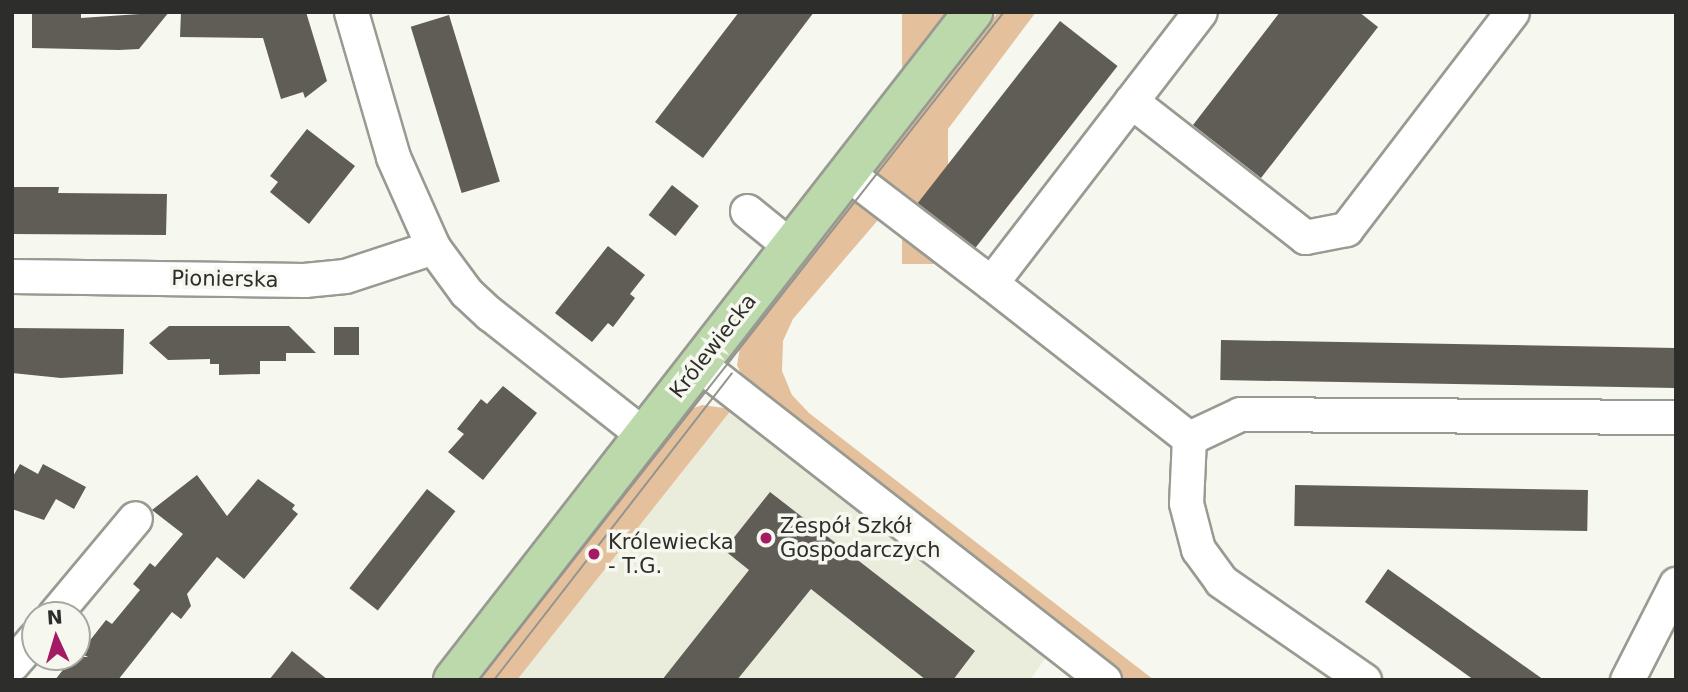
<!DOCTYPE html>
<meta charset="utf-8">
<style>
body{margin:0}
#map{position:relative;width:1688px;height:692px;overflow:hidden;background:#f6f7ee;font-family:"DejaVu Sans",sans-serif}
div>[style]{position:absolute}
.built>*{inset:0;background:#eaecdc}
.green>*{inset:0;background:#e5c09c;transform-origin:0 0}
.building>*{inset:0;background:#605d56;transform-origin:0 0}
.roads{filter:drop-shadow(2px 0 #999a92) drop-shadow(-2px 0 #999a92) drop-shadow(0 2px #999a92) drop-shadow(0 -2px #999a92)}
.minor>*{height:33px;margin:-16.5px;padding:0 16.5px;transform-origin:16.5px;border-radius:16.5px;background:#fff}
.major>*{height:38px;margin:-19px;padding:0 19px;transform-origin:19px;border-radius:19px;background:#bbd9ab}
.tram>*{height:2px;margin:-1px;padding:0 1px;transform-origin:1px;border-radius:1px;background:#93948e}
.dots>*{width:19px;height:19px;translate:-50% -50%;box-sizing:border-box;border:4px solid #f6f7ee;border-radius:50%}
span{translate:-50% -50%;white-space:nowrap;text-align:center;line-height:1.15;-webkit-text-stroke:7px #f6f7ee;paint-order:stroke}
.street-label{font-size:21px;color:#2d2e2b}
.poi-label{font-size:21px;color:#2d2e2b}
.left{translate:0 -50%;text-align:left}
.frame{position:absolute;inset:0;border:14px solid #2d2e2b;pointer-events:none}
.north{position:absolute;left:21px;top:601px;width:70px;height:70px;box-sizing:border-box;background:#f6f7ee;border:2px solid #a6a7a0;border-radius:50%;rotate:356deg;font-size:19px;font-weight:700;line-height:28px;text-align:center;color:#2d2e2b}
.north::after{content:'';display:block;margin:auto;width:24px;height:32px;background:#a41a63;clip-path:polygon(50% 0,100% 100%,50% 72%,0 100%)}
</style>
<div id="map">
<div class="built">
<div style="clip-path:polygon(732px 409px,1049px 653px,1030px 680px,517px 680px)"></div>
</div>
<div class="green">
<div style="left:902px;top:12px;width:46px;height:252px"></div>
<div style="clip-path:polygon(998px 12px,1036px 12px,890px 206px,793px 319px,783px 341px,782px 371px,792px 395px,809px 413px,1154px 680px,1124px 680px,743px 378px,737px 365px,741px 341px)"></div>
<div style="clip-path:polygon(702px 405px,732px 409px,517px 680px,472px 680px,683px 412px)"></div>
</div>
<div class="building">
<div style="clip-path:polygon(32px 12px,81px 12px,81px 18px,169px 12px,139px 49px,119px 50px,32px 48px)"></div>
<div style="clip-path:polygon(181px 12px,306px 12px,327px 81px,305px 98px,303px 92px,281px 99px,263px 38px,180px 37px)"></div>
<div style="clip-path:polygon(739px 12px,814px 12px,703px 158px,655px 122px)"></div>
<div style="clip-path:polygon(1280px 12px,1359px 12px,1378px 27px,1261px 178px,1193px 125px)"></div>
<div style="left:449px;top:15px;width:174px;height:40px;rotate:73deg"></div>
<div style="left:1060px;top:21px;width:73px;height:231px;rotate:38deg"></div>
<div style="clip-path:polygon(307px 129px,355px 166px,309px 224px,270px 192px,278px 182px,270px 176px)"></div>
<div style="left:672px;top:185px;width:34px;height:38px;rotate:38deg"></div>
<div style="clip-path:polygon(12px 187px,59px 187px,58px 193px,167px 194px,166px 235px,12px 234px)"></div>
<div style="clip-path:polygon(608px 246px,645px 275px,630px 294px,635px 298px,613px 327px,608px 323px,592px 342px,555px 313px)"></div>
<div style="clip-path:polygon(169px 326px,289px 326px,316px 353px,286px 353px,286px 361px,260px 361px,260px 374px,219px 375px,219px 364px,210px 364px,210px 359px,168px 360px,149px 343px)"></div>
<div style="left:334px;top:327px;width:25px;height:28px"></div>
<div style="clip-path:polygon(12px 328px,124px 329px,123px 374px,61px 378px,12px 373px)"></div>
<div style="left:1221px;top:340px;width:455px;height:40px;rotate:1deg"></div>
<div style="clip-path:polygon(503px 386px,537px 413px,483px 480px,448px 452px,464px 434px,457px 429px,481px 399px,487px 404px)"></div>
<div style="clip-path:polygon(20px 464px,38px 474px,43px 464px,86px 487px,74px 509px,56px 499px,44px 520px,12px 509px,12px 478px)"></div>
<div style="clip-path:polygon(197px 475px,227px 516px,258px 479px,295px 505px,292px 509px,298px 514px,244px 579px,217px 557px,187px 594px,191px 606px,181px 619px,172px 612px,118px 680px,55px 680px,73px 657px,88px 657px,80px 653px,106px 620px,112px 624px,140px 590px,133px 584px,150px 563px,155px 567px,183px 534px,152px 510px)"></div>
<div style="left:1295px;top:485px;width:293px;height:41px;rotate:1deg"></div>
<div style="left:427px;top:489px;width:36px;height:126px;rotate:38deg"></div>
<div style="clip-path:polygon(770px 492px,975px 651px,953px 680px,926px 680px,811px 589px,737px 680px,662px 680px,749px 570px,724px 550px)"></div>
<div style="clip-path:polygon(1388px 569px,1544px 680px,1474px 680px,1365px 602px)"></div>
<div style="clip-path:polygon(292px 651px,328px 680px,269px 680px)"></div>
</div>
<div class="roads">
<div class="minor">
<div style="left:351px;top:12px;width:151px;rotate:73.8deg"></div>
<div style="left:393px;top:157px;width:98px;rotate:66deg"></div>
<div style="left:433px;top:247px;width:56px;rotate:53.7deg"></div>
<div style="left:466px;top:292px;width:33px;rotate:43deg"></div>
<div style="left:490px;top:314px;width:197px;rotate:38.2deg"></div>
<div style="left:1131px;top:101px;width:221px;rotate:38deg"></div>
<div style="left:1305px;top:237px;width:42px;rotate:-11deg"></div>
<div style="left:1346px;top:229px;width:273px;rotate:-52.6deg"></div>
<div style="left:847px;top:173px;width:181px;rotate:37.4deg"></div>
<div style="left:991px;top:283px;width:342px;rotate:-52.4deg"></div>
<div style="left:747px;top:211px;width:55px;rotate:39.1deg"></div>
<div style="left:12px;top:276px;width:292px;rotate:0.8deg"></div>
<div style="left:304px;top:280px;width:41px;rotate:-5.6deg"></div>
<div style="left:345px;top:276px;width:93px;rotate:-18.2deg"></div>
<div style="left:991px;top:283px;width:251px;rotate:38.1deg"></div>
<div style="left:699px;top:364px;width:514px;rotate:37.96deg"></div>
<div style="left:1189px;top:438px;width:56px;rotate:-25.2deg"></div>
<div style="left:1240px;top:414px;width:436px;rotate:0.4deg"></div>
<div style="left:1189px;top:438px;width:65px;rotate:92.6deg"></div>
<div style="left:1186px;top:503px;width:48px;rotate:75.4deg"></div>
<div style="left:1198px;top:549px;width:39px;rotate:54deg"></div>
<div style="left:1221px;top:581px;width:174px;rotate:34.7deg"></div>
<div style="left:54px;top:615px;width:126px;rotate:-50.1deg"></div>
<div style="left:12px;top:664px;width:35px;rotate:-49deg"></div>
<div style="left:1627px;top:680px;width:108px;rotate:-63deg"></div>
</div>
<div class="major">
<div style="left:453px;top:680px;width:847px;rotate:-52.1deg"></div>
</div>
</div>
<div class="tram">
<div style="left:479px;top:680px;width:850px;rotate:-51.84deg"></div>
<div style="left:494px;top:680px;width:388px;rotate:-52.2deg"></div>
</div>
<div class="dots">
<div style="left:766px;top:538px;background:#a41a63"></div>
<div style="left:594px;top:554px;background:#a41a63"></div>
</div>
<div class="street-label">
<span style="left:225px;top:279px;rotate:1deg">Pionierska</span>
<span style="left:713px;top:346px;rotate:-52deg">Królewiecka</span>
</div>
<div class="poi-label">
<span class="left" style="left:780px;top:538px">Zespół Szkół<br>Gospodarczych</span>
<span class="left" style="left:608px;top:554px">Królewiecka<br>- T.G.</span>
</div>
<div class="frame"></div>
<div class="north">N</div>
</div>
